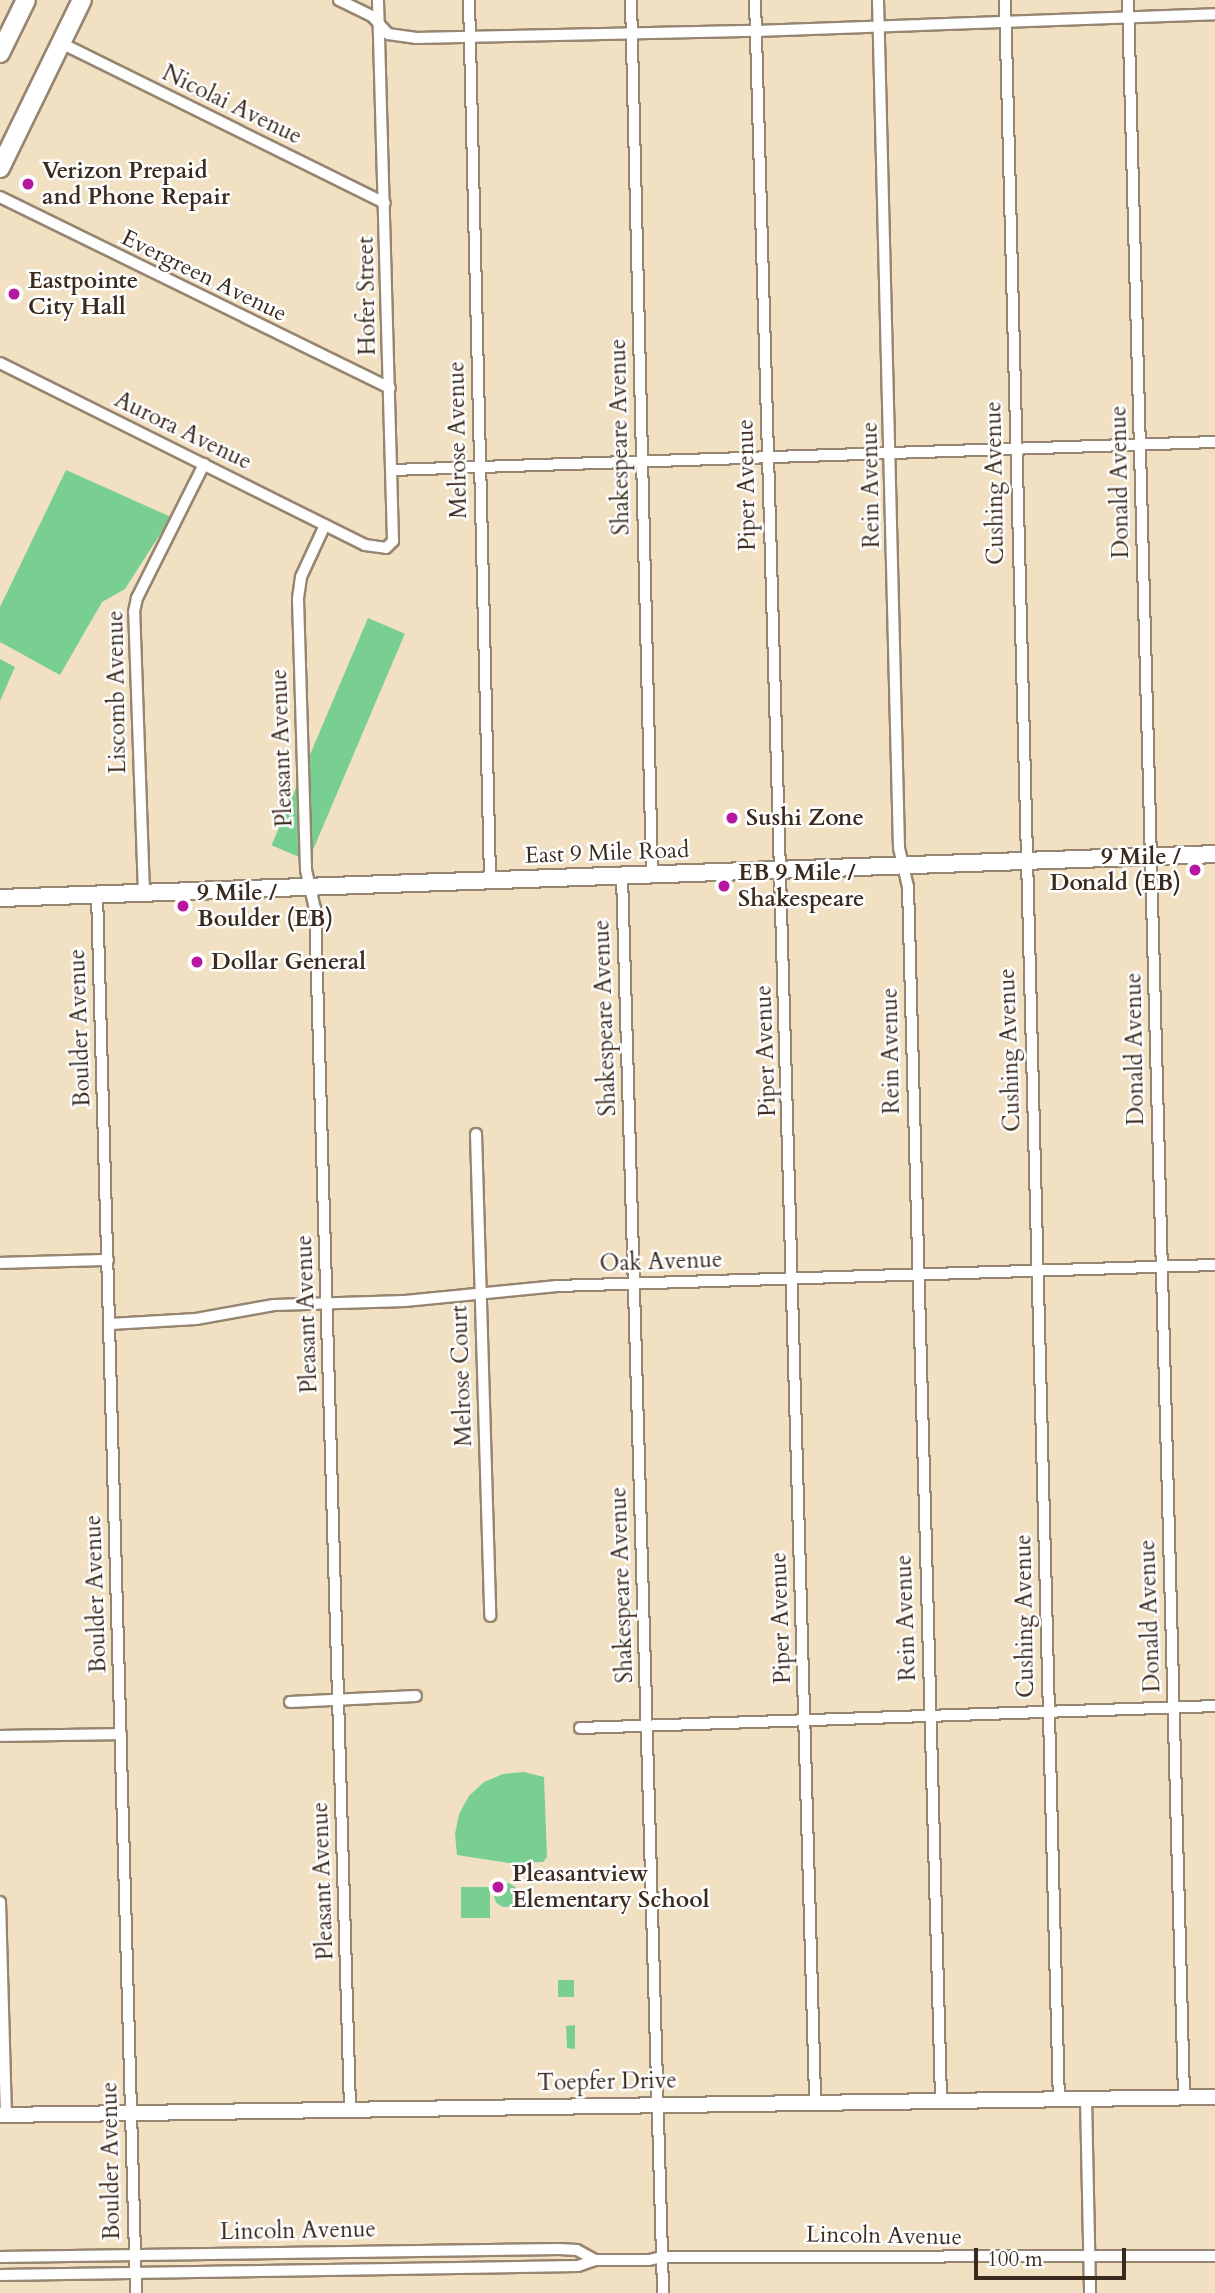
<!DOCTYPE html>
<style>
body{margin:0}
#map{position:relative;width:1215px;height:2293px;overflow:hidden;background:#f2e0c2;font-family:Cardo,serif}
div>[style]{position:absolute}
.green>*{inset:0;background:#79ce92;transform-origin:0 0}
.round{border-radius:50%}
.roads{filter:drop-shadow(2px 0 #968570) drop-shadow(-2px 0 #968570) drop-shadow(0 2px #968570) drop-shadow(0 -2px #968570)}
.minor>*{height:10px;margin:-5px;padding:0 5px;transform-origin:5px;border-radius:5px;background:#fff}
.tertiary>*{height:14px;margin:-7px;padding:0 7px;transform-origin:7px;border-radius:7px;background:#fff}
.secondary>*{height:16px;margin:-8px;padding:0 8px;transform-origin:8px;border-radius:8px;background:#fff}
.primary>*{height:18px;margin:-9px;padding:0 9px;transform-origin:9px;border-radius:9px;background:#fff}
.dots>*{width:19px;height:19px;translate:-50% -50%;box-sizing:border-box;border:4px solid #fff;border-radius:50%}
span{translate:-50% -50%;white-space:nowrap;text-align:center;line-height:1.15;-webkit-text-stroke:5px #fff;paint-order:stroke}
.street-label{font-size:23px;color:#3b2a1e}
.poi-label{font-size:23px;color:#3b2a1e;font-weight:700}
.left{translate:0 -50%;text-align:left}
.right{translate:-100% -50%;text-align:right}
.scale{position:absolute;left:974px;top:2248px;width:152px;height:32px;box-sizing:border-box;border:4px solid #3b2a1e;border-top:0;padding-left:9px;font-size:21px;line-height:24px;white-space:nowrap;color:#3b2a1e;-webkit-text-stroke:5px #fff;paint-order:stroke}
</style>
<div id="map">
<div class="green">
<div style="clip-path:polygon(66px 470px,171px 517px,125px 589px,102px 602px,60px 675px,0 642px,0 607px)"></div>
<div style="left:368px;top:618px;width:40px;height:247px;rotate:23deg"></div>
<div style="clip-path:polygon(0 659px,15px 667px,0 701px)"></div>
<div style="clip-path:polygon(524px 1772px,544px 1777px,547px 1857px,543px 1862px,509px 1863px,457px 1855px,455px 1834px,459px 1814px,469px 1796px,484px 1782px,503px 1774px)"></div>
<div class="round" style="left:494px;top:1883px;width:24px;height:24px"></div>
<div style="left:461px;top:1887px;width:29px;height:31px"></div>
<div style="left:558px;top:1980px;width:16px;height:17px"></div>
<div style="clip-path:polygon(575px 2025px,575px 2049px,567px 2048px,566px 2026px)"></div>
</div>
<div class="roads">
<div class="minor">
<div style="left:339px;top:0;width:37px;rotate:26deg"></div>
<div style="left:372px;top:16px;width:24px;rotate:48deg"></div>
<div style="left:388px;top:34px;width:27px;rotate:8deg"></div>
<div style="left:415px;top:38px;width:341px;rotate:-1.2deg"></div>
<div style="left:756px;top:31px;width:459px;rotate:-2.1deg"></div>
<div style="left:469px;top:0;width:880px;rotate:88.63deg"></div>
<div style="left:631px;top:0;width:874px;rotate:88.62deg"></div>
<div style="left:755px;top:0;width:2102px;rotate:88.36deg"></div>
<div style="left:878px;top:0;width:848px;rotate:88.58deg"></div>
<div style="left:899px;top:848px;width:40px;rotate:77deg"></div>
<div style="left:908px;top:887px;width:1214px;rotate:88.44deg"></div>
<div style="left:1005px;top:0;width:2099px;rotate:88.53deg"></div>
<div style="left:1128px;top:0;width:2098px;rotate:88.47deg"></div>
<div style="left:61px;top:43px;width:361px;rotate:26.3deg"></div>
<div style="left:0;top:197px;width:434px;rotate:26.1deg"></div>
<div style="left:0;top:363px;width:408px;rotate:26.5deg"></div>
<div style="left:365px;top:545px;width:21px;rotate:8deg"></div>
<div style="left:386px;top:548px;width:10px;rotate:-45deg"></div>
<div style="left:393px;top:541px;width:541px;rotate:-91.59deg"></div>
<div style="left:392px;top:470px;width:823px;rotate:-1.95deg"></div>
<div style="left:325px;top:525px;width:57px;rotate:114.8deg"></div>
<div style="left:301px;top:577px;width:22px;rotate:98deg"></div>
<div style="left:298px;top:599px;width:271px;rotate:88.3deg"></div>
<div style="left:306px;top:870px;width:39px;rotate:77deg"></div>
<div style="left:315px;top:908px;width:1202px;rotate:88.33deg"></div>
<div style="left:622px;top:875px;width:1419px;rotate:88.34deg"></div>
<div style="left:144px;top:893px;width:281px;rotate:-92deg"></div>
<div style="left:134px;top:612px;width:14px;rotate:-78deg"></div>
<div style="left:137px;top:598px;width:150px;rotate:-63.4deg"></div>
<div style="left:97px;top:894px;width:1400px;rotate:88.4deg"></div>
<div style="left:476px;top:1134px;width:482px;rotate:88.3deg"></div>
<div style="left:0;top:1263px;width:108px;rotate:-1.6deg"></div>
<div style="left:110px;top:1324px;width:86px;rotate:-3.3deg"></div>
<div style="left:196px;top:1319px;width:79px;rotate:-10.2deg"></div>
<div style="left:274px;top:1305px;width:131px;rotate:-1.7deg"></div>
<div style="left:405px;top:1301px;width:153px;rotate:-5.6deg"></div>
<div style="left:557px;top:1286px;width:658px;rotate:-1.83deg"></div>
<div style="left:290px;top:1702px;width:126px;rotate:-2.7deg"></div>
<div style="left:580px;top:1728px;width:635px;rotate:-1.98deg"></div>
<div style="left:0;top:1736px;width:121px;rotate:-0.9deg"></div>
<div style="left:0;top:1902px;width:213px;rotate:88.4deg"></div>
<div style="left:1086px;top:2098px;width:195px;rotate:88.8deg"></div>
<div style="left:0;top:2257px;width:559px;rotate:-0.82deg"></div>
<div style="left:559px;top:2249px;width:18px;rotate:3deg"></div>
<div style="left:577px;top:2250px;width:21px;rotate:29deg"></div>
<div style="left:0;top:2275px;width:578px;rotate:-0.89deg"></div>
<div style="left:578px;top:2266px;width:18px;rotate:-19deg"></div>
<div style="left:595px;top:2260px;width:54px"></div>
<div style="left:649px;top:2260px;width:13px;rotate:-13deg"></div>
<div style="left:662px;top:2257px;width:553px;rotate:-0.1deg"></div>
</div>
<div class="tertiary">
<div style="left:0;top:2115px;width:1215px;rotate:-0.85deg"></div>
</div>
<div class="secondary">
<div style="left:0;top:898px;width:1216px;rotate:-2.07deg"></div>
</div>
<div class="primary">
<div style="left:0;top:53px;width:59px;rotate:-63.9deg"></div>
<div style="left:0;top:168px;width:187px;rotate:-64deg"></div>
</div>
</div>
<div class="dots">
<div style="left:28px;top:184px;background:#b5179e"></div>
<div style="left:14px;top:294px;background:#b5179e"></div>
<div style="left:732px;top:818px;background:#b5179e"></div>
<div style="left:1195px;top:870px;background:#b5179e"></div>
<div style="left:724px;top:886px;background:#b5179e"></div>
<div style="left:183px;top:906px;background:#b5179e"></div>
<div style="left:197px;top:962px;background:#b5179e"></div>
<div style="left:498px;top:1887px;background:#b5179e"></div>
</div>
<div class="street-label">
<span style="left:232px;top:105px;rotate:26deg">Nicolai Avenue</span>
<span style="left:204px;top:276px;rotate:26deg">Evergreen Avenue</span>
<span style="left:367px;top:296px;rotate:-91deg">Hofer Street</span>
<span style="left:183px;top:431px;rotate:26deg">Aurora Avenue</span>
<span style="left:620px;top:437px;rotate:-91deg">Shakespeare Avenue</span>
<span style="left:458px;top:440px;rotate:-91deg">Melrose Avenue</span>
<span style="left:1120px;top:482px;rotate:-91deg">Donald Avenue</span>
<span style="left:995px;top:483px;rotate:-91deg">Cushing Avenue</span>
<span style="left:747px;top:485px;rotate:-91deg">Piper Avenue</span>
<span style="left:871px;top:485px;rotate:-91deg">Rein Avenue</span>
<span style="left:117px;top:692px;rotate:-91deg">Liscomb Avenue</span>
<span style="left:282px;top:748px;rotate:-92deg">Pleasant Avenue</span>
<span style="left:607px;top:853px;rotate:-2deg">East 9 Mile Road</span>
<span style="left:605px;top:1018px;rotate:-92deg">Shakespeare Avenue</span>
<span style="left:80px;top:1028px;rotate:-92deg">Boulder Avenue</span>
<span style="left:1135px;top:1049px;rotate:-91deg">Donald Avenue</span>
<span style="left:1010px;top:1050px;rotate:-92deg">Cushing Avenue</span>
<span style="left:766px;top:1051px;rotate:-92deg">Piper Avenue</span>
<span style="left:891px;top:1051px;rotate:-91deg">Rein Avenue</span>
<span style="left:661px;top:1262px;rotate:-2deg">Oak Avenue</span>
<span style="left:307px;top:1314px;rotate:-92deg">Pleasant Avenue</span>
<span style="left:462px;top:1376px;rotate:-92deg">Melrose Court</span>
<span style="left:622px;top:1585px;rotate:-92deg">Shakespeare Avenue</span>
<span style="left:96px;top:1594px;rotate:-92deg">Boulder Avenue</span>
<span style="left:1025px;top:1616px;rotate:-91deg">Cushing Avenue</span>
<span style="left:1150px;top:1616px;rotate:-92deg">Donald Avenue</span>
<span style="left:781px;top:1618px;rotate:-92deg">Piper Avenue</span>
<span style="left:906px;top:1618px;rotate:-92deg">Rein Avenue</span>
<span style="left:323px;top:1881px;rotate:-92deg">Pleasant Avenue</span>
<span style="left:607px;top:2082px;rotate:-1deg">Toepfer Drive</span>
<span style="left:111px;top:2161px;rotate:-91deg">Boulder Avenue</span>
<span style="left:298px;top:2231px;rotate:-1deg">Lincoln Avenue</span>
<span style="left:884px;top:2236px;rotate:1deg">Lincoln Avenue</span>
</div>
<div class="poi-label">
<span class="left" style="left:42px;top:184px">Verizon Prepaid<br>and Phone Repair</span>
<span class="left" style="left:28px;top:294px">Eastpointe<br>City Hall</span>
<span class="left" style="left:746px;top:818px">Sushi Zone</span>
<span class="right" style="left:1181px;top:870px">9 Mile /<br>Donald (EB)</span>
<span class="left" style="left:738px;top:886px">EB 9 Mile /<br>Shakespeare</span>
<span class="left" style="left:197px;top:906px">9 Mile /<br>Boulder (EB)</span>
<span class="left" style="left:211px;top:962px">Dollar General</span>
<span class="left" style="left:512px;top:1887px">Pleasantview<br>Elementary School</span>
</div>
<div class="scale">100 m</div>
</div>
